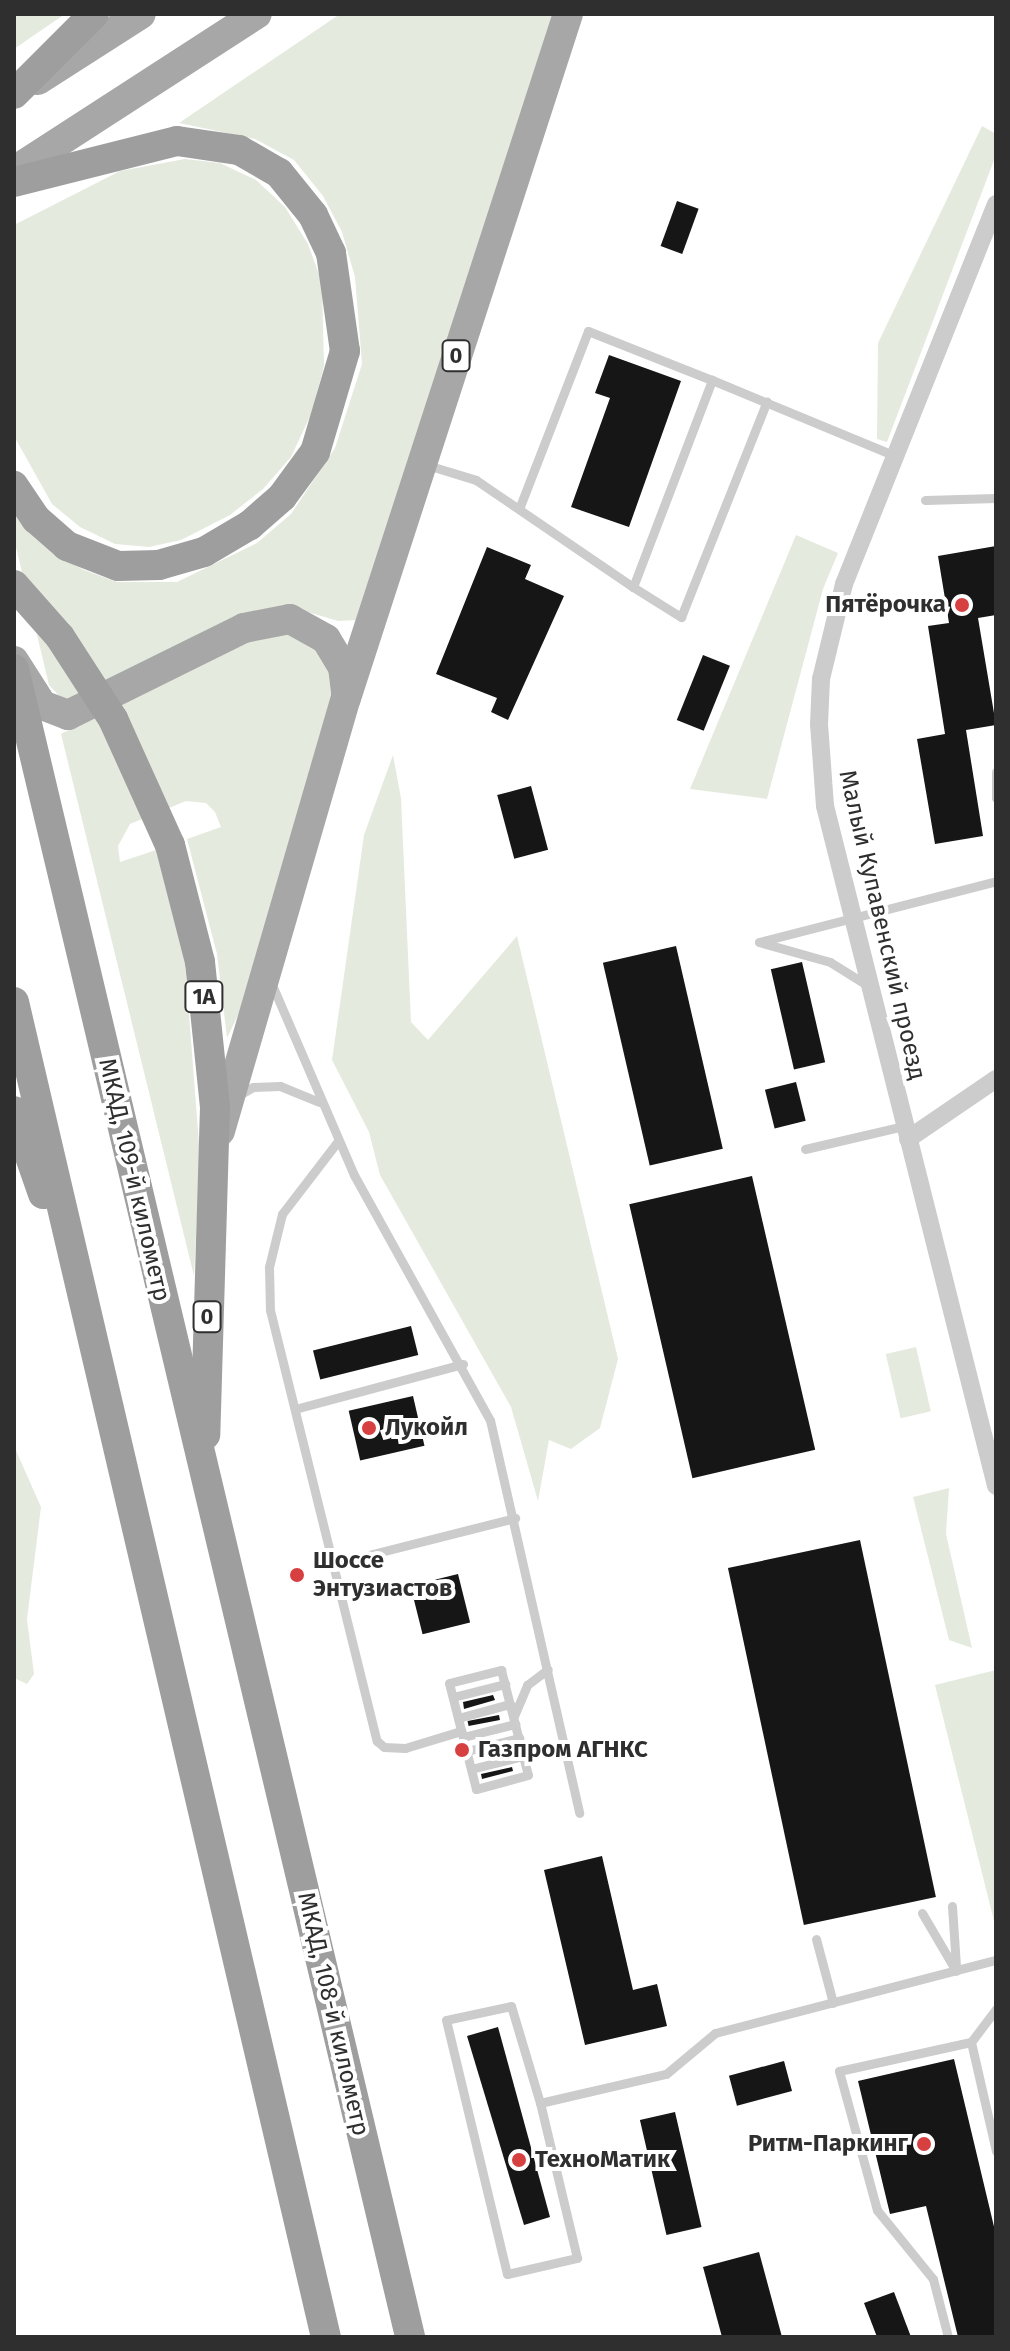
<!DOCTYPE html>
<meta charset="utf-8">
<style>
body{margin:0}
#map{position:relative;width:1010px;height:2351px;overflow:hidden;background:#fff;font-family:"Fira Sans",sans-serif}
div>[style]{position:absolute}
.green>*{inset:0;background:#e4ebde;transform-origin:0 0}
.building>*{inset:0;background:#161616;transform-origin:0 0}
.service>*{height:9px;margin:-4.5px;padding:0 4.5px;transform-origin:4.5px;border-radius:4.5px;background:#ccc}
.minor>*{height:18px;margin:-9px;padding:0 9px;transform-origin:9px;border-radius:9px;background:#ccc}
.primary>*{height:30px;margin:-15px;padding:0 15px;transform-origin:15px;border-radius:15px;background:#a7a7a7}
.trunk>*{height:30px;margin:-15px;padding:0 15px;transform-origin:15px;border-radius:15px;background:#9e9e9e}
.trunk-bridge>*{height:30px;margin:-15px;padding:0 15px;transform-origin:15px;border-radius:15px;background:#9e9e9e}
.dots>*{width:22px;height:22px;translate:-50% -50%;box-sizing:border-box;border:4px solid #fff;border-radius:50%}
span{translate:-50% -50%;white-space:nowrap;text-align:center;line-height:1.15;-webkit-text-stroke:8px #fff;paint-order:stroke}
.shield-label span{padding:2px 6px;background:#fff;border:2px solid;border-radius:6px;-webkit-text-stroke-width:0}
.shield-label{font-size:22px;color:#2f2f2f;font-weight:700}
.poi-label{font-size:24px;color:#2f2f2f;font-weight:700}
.right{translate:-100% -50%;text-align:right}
.left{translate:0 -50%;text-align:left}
.street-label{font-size:24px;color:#2f2f2f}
.frame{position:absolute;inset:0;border:16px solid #2f2f2f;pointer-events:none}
</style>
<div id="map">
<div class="green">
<div style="clip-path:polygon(14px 14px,65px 14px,14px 49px)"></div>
<div style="clip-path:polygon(340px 14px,557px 14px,358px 620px,338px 621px,301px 610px,77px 700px,63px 700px,49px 685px,14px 539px,14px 507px,55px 554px,84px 570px,117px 582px,177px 582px,257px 543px,291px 514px,335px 448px,362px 364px,355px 277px,342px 232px,323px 196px,294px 160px,255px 139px,179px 123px)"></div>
<div style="clip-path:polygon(982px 126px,996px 134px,996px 155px,887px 442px,877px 439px,878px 343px)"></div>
<div style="clip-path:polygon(185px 159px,220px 163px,256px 180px,285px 207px,308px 244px,322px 283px,324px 366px,312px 412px,291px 457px,263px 489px,230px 515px,181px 540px,149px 547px,115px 544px,80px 527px,52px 504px,14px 436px,14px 225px,120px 171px)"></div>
<div style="clip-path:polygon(796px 535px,838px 553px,823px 589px,767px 799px,690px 789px)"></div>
<div style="clip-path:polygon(284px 628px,315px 642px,337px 688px,241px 1009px,227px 1038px,217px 954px,187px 839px,221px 827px,215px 812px,206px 803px,186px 801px,130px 824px,118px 846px,120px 862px,156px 850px,185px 962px,200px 1157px,194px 1276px,61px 734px,250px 636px)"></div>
<div style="clip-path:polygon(393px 755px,401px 798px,411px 1022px,428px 1040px,517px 936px,618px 1359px,600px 1428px,571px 1449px,549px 1440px,538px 1501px,511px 1407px,380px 1175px,369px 1132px,332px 1060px,364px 835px)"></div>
<div style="left:916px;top:1347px;width:66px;height:31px;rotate:77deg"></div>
<div style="clip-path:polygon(14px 1446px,41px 1507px,27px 1619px,34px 1674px,27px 1684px,14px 1678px)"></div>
<div style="clip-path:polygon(949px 1488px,946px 1534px,972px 1648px,949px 1640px,913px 1497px)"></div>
<div style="clip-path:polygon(996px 1670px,996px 1929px,935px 1685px)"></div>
</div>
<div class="building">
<div style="left:677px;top:201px;width:23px;height:48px;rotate:20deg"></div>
<div style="clip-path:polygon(609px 355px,681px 381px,629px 527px,571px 507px,610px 398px,595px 393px)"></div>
<div style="clip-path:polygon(996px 546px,996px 615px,978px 618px,996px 725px,966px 730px,983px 836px,935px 844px,917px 739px,945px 734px,928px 626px,949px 623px,938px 556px)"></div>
<div style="clip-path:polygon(487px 547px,531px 565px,525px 579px,564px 596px,508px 720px,491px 712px,497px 698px,436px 674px)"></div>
<div style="left:703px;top:655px;width:29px;height:70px;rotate:22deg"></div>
<div style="left:531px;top:786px;width:66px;height:35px;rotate:75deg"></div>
<div style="left:676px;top:946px;width:208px;height:75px;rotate:77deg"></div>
<div style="left:802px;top:962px;width:103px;height:32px;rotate:77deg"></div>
<div style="left:796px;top:1082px;width:40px;height:32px;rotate:76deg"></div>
<div style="left:752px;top:1176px;width:281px;height:126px;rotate:77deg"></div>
<div style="left:411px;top:1326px;width:30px;height:101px;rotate:76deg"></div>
<div style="left:413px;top:1396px;width:51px;height:66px;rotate:77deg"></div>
<div style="left:860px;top:1540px;width:365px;height:135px;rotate:78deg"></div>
<div style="left:458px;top:1574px;width:50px;height:49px;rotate:76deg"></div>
<div style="clip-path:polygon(493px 1695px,495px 1700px,464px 1709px,463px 1702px)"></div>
<div style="left:499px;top:1715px;width:5px;height:32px;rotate:79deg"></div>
<div style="clip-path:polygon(512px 1767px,513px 1771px,482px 1779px,481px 1774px)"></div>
<div style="clip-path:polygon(602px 1856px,633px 1990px,657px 1984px,667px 2026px,585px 2045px,544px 1870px)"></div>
<div style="clip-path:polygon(498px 2027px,550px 2217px,524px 2225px,467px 2036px)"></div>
<div style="clip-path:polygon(954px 2059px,996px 2235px,996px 2337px,958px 2337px,926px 2206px,890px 2214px,858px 2081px)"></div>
<div style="left:784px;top:2061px;width:31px;height:57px;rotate:75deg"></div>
<div style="left:675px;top:2112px;width:118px;height:36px;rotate:77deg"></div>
<div style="clip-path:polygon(759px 2252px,782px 2337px,722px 2337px,703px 2267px)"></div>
<div style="clip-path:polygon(894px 2292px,911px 2337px,877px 2337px,864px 2303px)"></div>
</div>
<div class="service">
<div style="left:427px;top:465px;width:51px;rotate:17deg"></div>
<div style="left:476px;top:480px;width:190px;rotate:34.3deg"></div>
<div style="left:633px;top:587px;width:222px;rotate:-69.1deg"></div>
<div style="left:712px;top:380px;width:196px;rotate:22.5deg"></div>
<div style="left:925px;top:500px;width:71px;rotate:-1.6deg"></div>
<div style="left:519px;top:509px;width:191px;rotate:-68.8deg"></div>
<div style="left:588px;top:331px;width:133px;rotate:21.6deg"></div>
<div style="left:633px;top:587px;width:57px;rotate:32deg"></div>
<div style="left:681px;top:617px;width:232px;rotate:-68.3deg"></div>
<div style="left:996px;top:772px;width:26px;rotate:90deg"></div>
<div style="left:759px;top:942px;width:245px;rotate:-14.4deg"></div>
<div style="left:759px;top:942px;width:74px;rotate:15.7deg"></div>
<div style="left:830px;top:962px;width:47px;rotate:32deg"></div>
<div style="left:273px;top:987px;width:205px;rotate:66.7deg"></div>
<div style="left:354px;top:1175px;width:280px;rotate:61deg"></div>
<div style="left:490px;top:1420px;width:403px;rotate:77.2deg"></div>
<div style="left:239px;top:1095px;width:16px;rotate:-30deg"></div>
<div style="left:253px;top:1087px;width:27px;rotate:-2deg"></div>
<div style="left:280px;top:1086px;width:42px;rotate:22.3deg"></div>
<div style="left:338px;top:1141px;width:92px;rotate:127.5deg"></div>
<div style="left:282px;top:1214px;width:55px;rotate:103.8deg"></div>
<div style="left:269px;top:1267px;width:43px;rotate:88.7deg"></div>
<div style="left:270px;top:1310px;width:444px;rotate:76.1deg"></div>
<div style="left:377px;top:1741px;width:9px;rotate:41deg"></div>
<div style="left:384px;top:1747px;width:21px;rotate:3deg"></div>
<div style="left:405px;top:1748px;width:59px;rotate:-16.9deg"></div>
<div style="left:805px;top:1149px;width:102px;rotate:-13.1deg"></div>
<div style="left:295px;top:1409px;width:174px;rotate:-15deg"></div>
<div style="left:333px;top:1564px;width:188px;rotate:-14.2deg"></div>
<div style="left:501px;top:1670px;width:108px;rotate:75.6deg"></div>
<div style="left:528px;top:1775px;width:54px;rotate:164.9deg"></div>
<div style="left:476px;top:1789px;width:109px;rotate:-104.3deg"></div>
<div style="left:449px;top:1683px;width:54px;rotate:-14deg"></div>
<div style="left:453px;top:1697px;width:54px;rotate:-14deg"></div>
<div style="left:514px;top:1716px;width:34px;rotate:-67deg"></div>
<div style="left:527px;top:1685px;width:26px;rotate:-37deg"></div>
<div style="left:458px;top:1718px;width:54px;rotate:-15.1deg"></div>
<div style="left:463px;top:1737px;width:54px;rotate:-14deg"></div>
<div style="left:467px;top:1751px;width:54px;rotate:-14deg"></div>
<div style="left:471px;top:1769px;width:54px;rotate:-14deg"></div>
<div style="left:952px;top:1906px;width:61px;rotate:86.2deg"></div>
<div style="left:922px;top:1913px;width:67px;rotate:59.6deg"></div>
<div style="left:816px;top:1939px;width:66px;rotate:75.1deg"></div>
<div style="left:996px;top:2009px;width:41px;rotate:127.1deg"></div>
<div style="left:971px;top:2042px;width:112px;rotate:77.1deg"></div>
<div style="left:540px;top:2103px;width:101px;rotate:-106.6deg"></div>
<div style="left:511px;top:2006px;width:66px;rotate:167.8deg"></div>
<div style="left:446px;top:2020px;width:261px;rotate:76.5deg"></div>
<div style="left:507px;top:2274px;width:72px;rotate:-12.9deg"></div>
<div style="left:577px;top:2258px;width:159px;rotate:-103.4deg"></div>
<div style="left:540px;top:2103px;width:129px;rotate:-13deg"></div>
<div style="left:666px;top:2074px;width:64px;rotate:-39.9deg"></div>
<div style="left:715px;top:2033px;width:290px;rotate:-14.6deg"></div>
<div style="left:948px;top:2337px;width:60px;rotate:-104.5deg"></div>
<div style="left:933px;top:2279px;width:89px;rotate:-129.1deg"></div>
<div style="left:877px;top:2210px;width:144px;rotate:-105.3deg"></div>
<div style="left:839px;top:2071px;width:135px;rotate:-12.4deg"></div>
</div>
<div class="minor">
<div style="left:996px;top:204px;width:409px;rotate:111.8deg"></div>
<div style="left:844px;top:584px;width:98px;rotate:103.6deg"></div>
<div style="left:821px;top:679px;width:45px;rotate:92.5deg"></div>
<div style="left:819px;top:724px;width:82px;rotate:85.8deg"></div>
<div style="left:825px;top:806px;width:701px;rotate:75.88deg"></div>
<div style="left:908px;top:1139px;width:107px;rotate:-34.3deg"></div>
</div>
<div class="primary">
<div style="left:38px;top:80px;width:122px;rotate:-32.7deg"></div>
<div style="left:14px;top:171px;width:289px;rotate:-32.9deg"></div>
<div style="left:14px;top:661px;width:52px;rotate:57.5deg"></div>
<div style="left:42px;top:705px;width:28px;rotate:21deg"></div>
<div style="left:68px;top:715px;width:196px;rotate:-26.3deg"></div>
<div style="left:244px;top:628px;width:47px;rotate:-11.1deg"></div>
<div style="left:290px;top:619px;width:41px;rotate:29.1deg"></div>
<div style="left:326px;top:639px;width:33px;rotate:59deg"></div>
<div style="left:343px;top:667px;width:25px;rotate:83deg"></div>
<div style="left:220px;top:1131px;width:451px;rotate:-73.8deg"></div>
<div style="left:346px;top:698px;width:719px;rotate:-72.02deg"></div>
</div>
<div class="trunk">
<div style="left:14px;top:94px;width:113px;rotate:-45deg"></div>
<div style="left:14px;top:182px;width:168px;rotate:-14.1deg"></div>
<div style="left:177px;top:141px;width:63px;rotate:8.3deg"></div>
<div style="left:239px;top:150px;width:46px;rotate:29.9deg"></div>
<div style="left:279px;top:173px;width:54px;rotate:51deg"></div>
<div style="left:313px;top:215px;width:42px;rotate:64.7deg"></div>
<div style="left:331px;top:253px;width:99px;rotate:81.9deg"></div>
<div style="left:345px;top:351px;width:105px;rotate:106.5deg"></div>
<div style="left:315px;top:452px;width:56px;rotate:126.3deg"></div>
<div style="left:282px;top:497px;width:43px;rotate:138.8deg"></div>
<div style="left:250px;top:525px;width:53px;rotate:149.6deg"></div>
<div style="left:204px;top:552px;width:47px;rotate:163.9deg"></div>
<div style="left:159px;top:565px;width:41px;rotate:178.6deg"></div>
<div style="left:118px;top:566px;width:55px;rotate:-158.6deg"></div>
<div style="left:67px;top:546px;width:41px;rotate:-138.9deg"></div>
<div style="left:36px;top:519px;width:40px;rotate:-124deg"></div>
<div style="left:14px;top:669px;width:1714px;rotate:76.64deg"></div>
<div style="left:170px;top:845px;width:121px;rotate:75.6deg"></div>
<div style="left:200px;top:962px;width:146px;rotate:84.1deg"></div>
<div style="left:215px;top:1107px;width:328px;rotate:91.7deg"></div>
<div style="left:14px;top:1002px;width:1371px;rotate:76.85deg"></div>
<div style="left:14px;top:1111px;width:88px;rotate:70.7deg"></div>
</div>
<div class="trunk-bridge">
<div style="left:14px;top:585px;width:69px;rotate:48.5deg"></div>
<div style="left:60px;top:637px;width:98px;rotate:57.1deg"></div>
<div style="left:113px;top:719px;width:138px;rotate:65.7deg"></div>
</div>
<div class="dots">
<div style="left:962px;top:605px;background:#d74040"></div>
<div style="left:369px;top:1428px;background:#d74040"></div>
<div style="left:297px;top:1575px;background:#d74040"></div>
<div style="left:462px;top:1750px;background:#d74040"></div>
<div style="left:924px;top:2144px;background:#d74040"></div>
<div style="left:519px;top:2160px;background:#d74040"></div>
</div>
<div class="shield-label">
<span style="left:456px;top:356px">0</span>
<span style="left:204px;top:997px">1A</span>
<span style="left:207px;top:1317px">0</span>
</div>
<div class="poi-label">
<span class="right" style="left:946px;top:605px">Пятёрочка</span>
<span class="left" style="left:385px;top:1428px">Лукойл</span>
<span class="left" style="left:313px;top:1575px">Шоссе<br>Энтузиастов</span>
<span class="left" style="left:478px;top:1750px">Газпром АГНКС</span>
<span class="right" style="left:908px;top:2144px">Ритм-Паркинг</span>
<span class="left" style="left:535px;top:2160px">ТехноМатик</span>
</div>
<div class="street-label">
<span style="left:882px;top:925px;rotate:77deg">Малый Купавенский проезд</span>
<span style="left:134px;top:1180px;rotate:77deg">МКАД, 109-й километр</span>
<span style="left:333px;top:2014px;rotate:77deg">МКАД, 108-й километр</span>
</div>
<div class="frame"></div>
</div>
